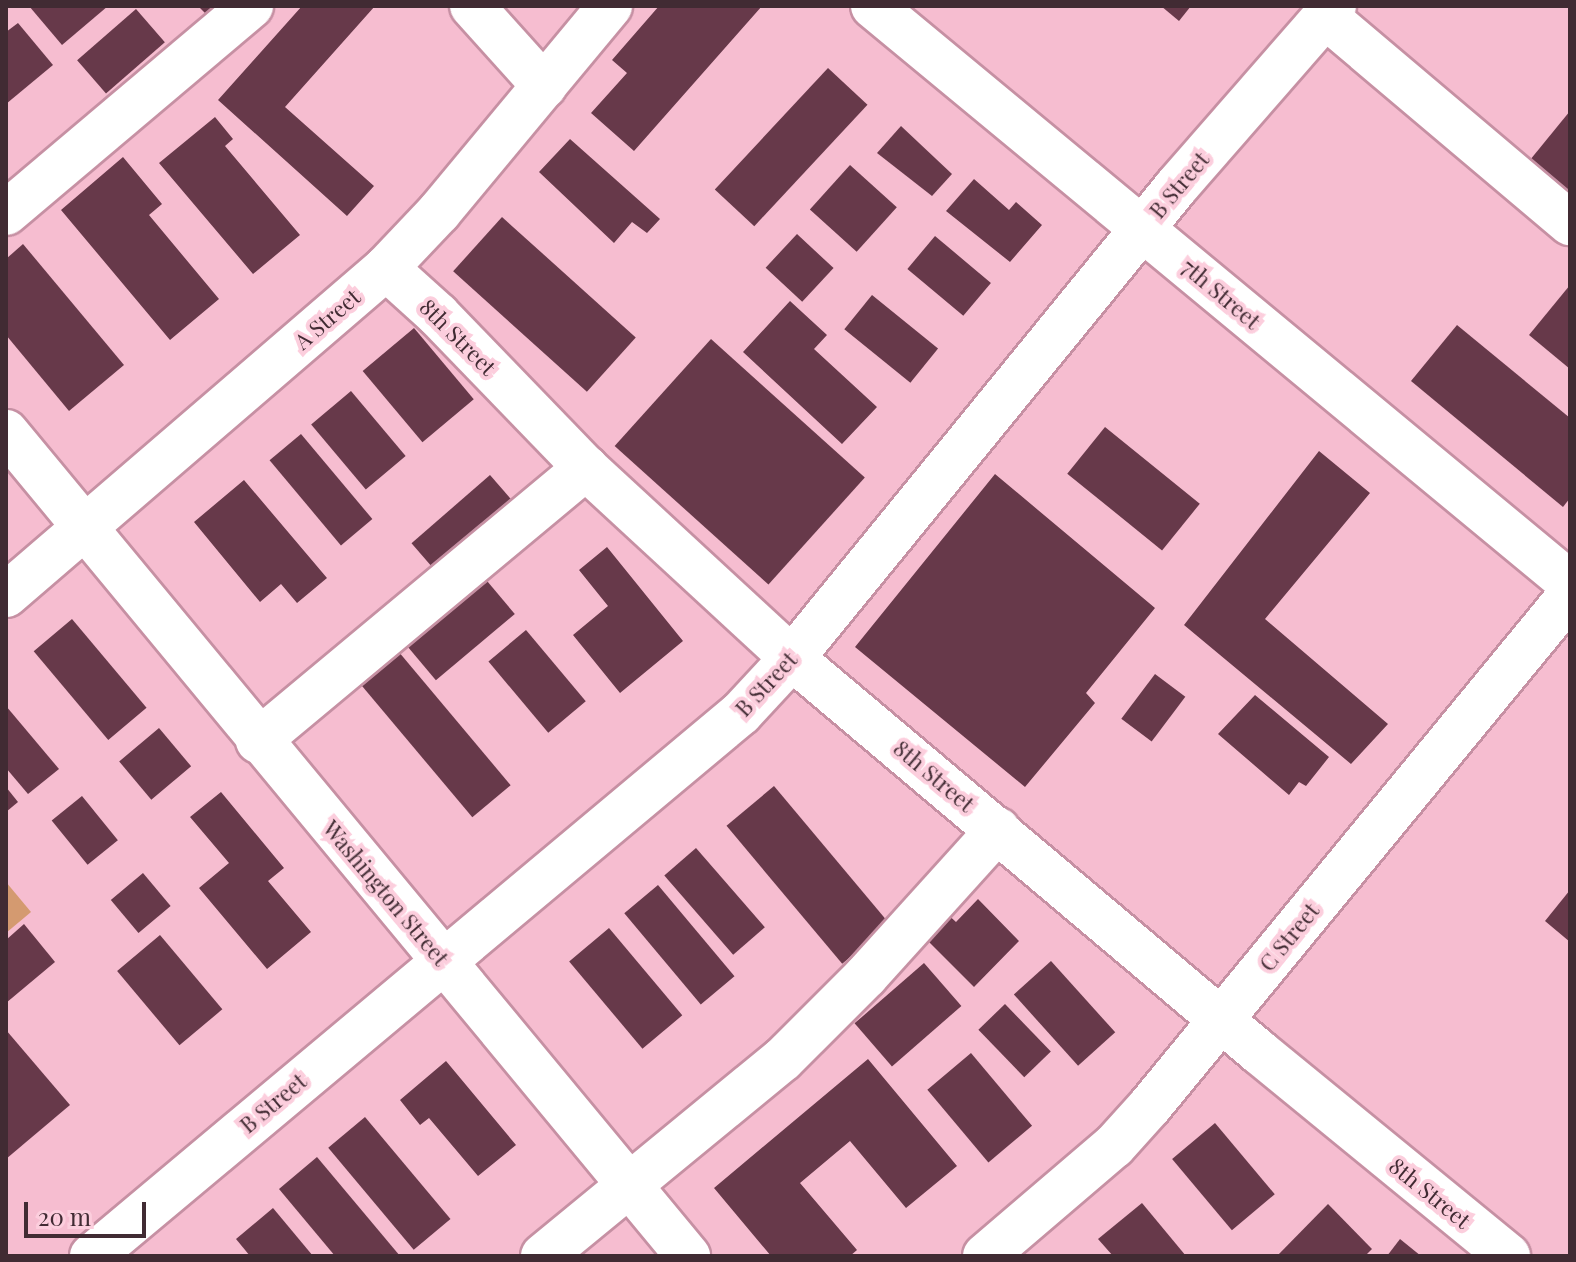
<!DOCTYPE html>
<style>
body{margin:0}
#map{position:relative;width:1576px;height:1262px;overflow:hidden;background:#f6bdd0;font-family:"Playfair Display",serif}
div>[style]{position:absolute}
.green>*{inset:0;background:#d49a70}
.building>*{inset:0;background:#67394a;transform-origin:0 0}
.roads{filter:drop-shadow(2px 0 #c690a3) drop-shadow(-2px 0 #c690a3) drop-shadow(0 2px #c690a3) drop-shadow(0 -2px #c690a3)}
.minor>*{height:44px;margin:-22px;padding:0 22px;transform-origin:22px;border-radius:22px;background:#fff}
span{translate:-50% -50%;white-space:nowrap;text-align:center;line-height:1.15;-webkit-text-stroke:8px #fccedd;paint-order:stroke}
.street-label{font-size:22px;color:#412b33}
.frame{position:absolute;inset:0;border:8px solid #412b33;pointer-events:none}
.scale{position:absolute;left:24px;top:1202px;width:122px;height:36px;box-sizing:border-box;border:4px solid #412b33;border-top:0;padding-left:10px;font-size:24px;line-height:28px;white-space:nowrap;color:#412b33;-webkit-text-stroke:6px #fccedd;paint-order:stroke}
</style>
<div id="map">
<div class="green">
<div style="clip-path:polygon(6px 882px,31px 912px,6px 933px)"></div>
</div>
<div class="building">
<div style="clip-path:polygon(29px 6px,108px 6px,62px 45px)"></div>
<div style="clip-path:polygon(198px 6px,222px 6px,210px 18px)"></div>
<div style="clip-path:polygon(302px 6px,375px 6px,285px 107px,374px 186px,347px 216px,218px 100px)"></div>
<div style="clip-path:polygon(659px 6px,762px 6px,634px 151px,591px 113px,627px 73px,612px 60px)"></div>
<div style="clip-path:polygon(1161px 6px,1191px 6px,1179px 21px)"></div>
<div style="left:136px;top:9px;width:44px;height:78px;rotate:49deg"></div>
<div style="clip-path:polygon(18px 23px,53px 65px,6px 104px,6px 32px)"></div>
<div style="left:828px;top:68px;width:54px;height:166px;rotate:43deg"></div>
<div style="clip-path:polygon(1570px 111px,1570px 193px,1530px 160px)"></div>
<div style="clip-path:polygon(215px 117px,233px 139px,225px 146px,300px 235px,253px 274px,159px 163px)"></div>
<div style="clip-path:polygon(901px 126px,952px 174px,932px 196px,877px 153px)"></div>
<div style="clip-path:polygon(570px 139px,660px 219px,647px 233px,632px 222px,614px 243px,539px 172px)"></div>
<div style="clip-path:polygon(123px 157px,162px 204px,149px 215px,219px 299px,170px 340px,61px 210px)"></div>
<div style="left:850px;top:165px;width:63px;height:60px;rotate:42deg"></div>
<div style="clip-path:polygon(974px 179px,1009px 210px,1016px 202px,1042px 225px,1010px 262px,946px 211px)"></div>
<div style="left:502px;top:217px;width:180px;height:73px;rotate:42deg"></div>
<div style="left:797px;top:234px;width:50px;height:46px;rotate:43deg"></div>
<div style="left:935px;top:236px;width:73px;height:43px;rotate:40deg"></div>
<div style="clip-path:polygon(23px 244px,124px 365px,69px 411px,6px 335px,6px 259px)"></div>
<div style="clip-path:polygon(1570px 285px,1570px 369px,1529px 335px)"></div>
<div style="left:872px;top:295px;width:85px;height:44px;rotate:39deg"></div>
<div style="clip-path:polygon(790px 301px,827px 335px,814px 349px,877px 407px,842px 444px,743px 352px)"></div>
<div style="clip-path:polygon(1457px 325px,1570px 418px,1570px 498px,1563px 507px,1411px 381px)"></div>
<div style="left:414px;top:328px;width:93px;height:67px;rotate:50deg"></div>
<div style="left:711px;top:339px;width:207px;height:144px;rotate:42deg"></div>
<div style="left:351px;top:391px;width:85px;height:52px;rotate:50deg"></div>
<div style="left:1105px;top:427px;width:122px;height:60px;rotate:39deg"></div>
<div style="left:301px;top:434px;width:111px;height:41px;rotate:50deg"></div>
<div style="clip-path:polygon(1319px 451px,1370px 493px,1265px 619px,1388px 724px,1351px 764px,1184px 625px)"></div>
<div style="clip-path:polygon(995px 474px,1155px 608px,1086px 693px,1095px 703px,1025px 787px,855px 647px)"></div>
<div style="left:490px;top:475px;width:37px;height:104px;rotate:49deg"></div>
<div style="clip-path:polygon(244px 480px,327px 578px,297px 603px,281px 584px,260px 602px,194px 522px)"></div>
<div style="clip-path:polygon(607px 547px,683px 641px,620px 693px,573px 635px,608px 606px,579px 570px)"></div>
<div style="left:482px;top:575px;width:51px;height:103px;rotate:50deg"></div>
<div style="left:72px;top:619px;width:116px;height:50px;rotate:50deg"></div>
<div style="left:526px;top:630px;width:93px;height:49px;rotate:50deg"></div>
<div style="left:393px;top:645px;width:183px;height:50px;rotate:50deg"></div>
<div style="left:1155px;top:674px;width:38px;height:56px;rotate:37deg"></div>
<div style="clip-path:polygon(1255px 695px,1329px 757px,1306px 786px,1299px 782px,1289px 795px,1218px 734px)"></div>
<div style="clip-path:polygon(6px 706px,59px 769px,28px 794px,6px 768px)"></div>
<div style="left:159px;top:728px;width:50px;height:52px;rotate:50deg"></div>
<div style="left:774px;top:786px;width:180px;height:62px;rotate:50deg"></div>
<div style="clip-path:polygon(6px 787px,18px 802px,6px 812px)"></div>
<div style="clip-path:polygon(221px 792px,284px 868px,268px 881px,311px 932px,267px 969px,199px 888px,229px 863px,190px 817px)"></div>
<div style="left:82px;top:796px;width:57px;height:39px;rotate:51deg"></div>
<div style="left:696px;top:848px;width:105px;height:42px;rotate:49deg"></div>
<div style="left:143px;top:873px;width:43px;height:42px;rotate:50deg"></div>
<div style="left:658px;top:885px;width:119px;height:44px;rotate:50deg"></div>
<div style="clip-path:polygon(1570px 890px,1570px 942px,1545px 921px)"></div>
<div style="clip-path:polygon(978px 899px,1019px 941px,974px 987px,921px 934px,944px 911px,956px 922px)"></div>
<div style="clip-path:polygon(24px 924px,55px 962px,6px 1003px,6px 940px)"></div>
<div style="left:609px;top:928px;width:114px;height:52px;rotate:50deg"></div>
<div style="left:160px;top:935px;width:97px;height:56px;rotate:50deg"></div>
<div style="left:1051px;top:961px;width:96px;height:50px;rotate:48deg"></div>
<div style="left:924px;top:963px;width:57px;height:92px;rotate:49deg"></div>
<div style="left:1005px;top:1004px;width:66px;height:37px;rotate:46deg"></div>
<div style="clip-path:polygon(6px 1030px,70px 1105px,6px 1159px)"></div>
<div style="left:971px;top:1053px;width:95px;height:57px;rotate:50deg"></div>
<div style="clip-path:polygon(868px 1059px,957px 1166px,906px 1208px,850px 1141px,800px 1183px,857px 1250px,850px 1256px,771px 1256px,714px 1188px)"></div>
<div style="clip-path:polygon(446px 1061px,516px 1145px,478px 1176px,429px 1118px,420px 1125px,400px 1100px)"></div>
<div style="left:365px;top:1117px;width:133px;height:48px;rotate:50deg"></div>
<div style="left:1215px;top:1123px;width:93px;height:56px;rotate:50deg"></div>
<div style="clip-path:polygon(317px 1157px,400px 1256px,335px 1256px,279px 1189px)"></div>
<div style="clip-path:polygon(1142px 1203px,1186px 1256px,1113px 1256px,1098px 1239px)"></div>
<div style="clip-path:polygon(1328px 1204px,1372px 1249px,1365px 1256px,1277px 1256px)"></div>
<div style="clip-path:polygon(273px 1208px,313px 1256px,250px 1256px,236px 1239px)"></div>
<div style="clip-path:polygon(1400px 1239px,1421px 1256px,1387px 1256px)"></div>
</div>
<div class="roads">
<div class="minor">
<div style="left:472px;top:6px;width:108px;rotate:48deg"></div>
<div style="left:873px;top:6px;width:905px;rotate:39.62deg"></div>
<div style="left:1325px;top:16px;width:321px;rotate:40.2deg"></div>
<div style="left:6px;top:213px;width:321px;rotate:-40.2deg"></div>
<div style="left:386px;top:268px;width:70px;rotate:42.1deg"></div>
<div style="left:438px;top:315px;width:213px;rotate:46deg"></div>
<div style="left:586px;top:468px;width:280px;rotate:42.7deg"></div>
<div style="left:792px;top:658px;width:611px;rotate:40.15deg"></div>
<div style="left:1259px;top:1052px;width:322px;rotate:39.3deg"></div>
<div style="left:6px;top:432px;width:1070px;rotate:50.39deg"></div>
<div style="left:6px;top:595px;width:501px;rotate:-40.71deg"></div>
<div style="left:386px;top:268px;width:77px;rotate:-46.6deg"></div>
<div style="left:439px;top:212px;width:268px;rotate:-50.3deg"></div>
<div style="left:258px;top:741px;width:427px;rotate:-39.8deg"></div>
<div style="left:92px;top:1256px;width:846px;rotate:-39.92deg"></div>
<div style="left:741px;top:713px;width:75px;rotate:-47.2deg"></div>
<div style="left:792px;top:658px;width:609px;rotate:-50.8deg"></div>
<div style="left:1177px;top:186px;width:239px;rotate:-48.9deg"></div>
<div style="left:543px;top:1256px;width:310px;rotate:-39.4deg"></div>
<div style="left:783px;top:1059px;width:117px;rotate:-45deg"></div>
<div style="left:866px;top:976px;width:197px;rotate:-47.9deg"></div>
<div style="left:985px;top:1256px;width:170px;rotate:-40.5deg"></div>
<div style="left:1114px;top:1146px;width:54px;rotate:-48deg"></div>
<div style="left:1150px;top:1106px;width:661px;rotate:-50.58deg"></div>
</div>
</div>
<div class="street-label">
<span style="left:1179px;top:185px;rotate:-50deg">B Street</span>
<span style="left:1221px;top:294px;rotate:40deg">7th Street</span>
<span style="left:327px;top:319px;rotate:-41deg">A Street</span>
<span style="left:458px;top:337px;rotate:45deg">8th Street</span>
<span style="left:766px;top:684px;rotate:-47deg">B Street</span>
<span style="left:934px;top:776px;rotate:40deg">8th Street</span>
<span style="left:386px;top:893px;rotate:50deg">Washington Street</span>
<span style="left:1289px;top:937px;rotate:-51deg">C Street</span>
<span style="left:273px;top:1103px;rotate:-40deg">B Street</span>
<span style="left:1430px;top:1193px;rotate:39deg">8th Street</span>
</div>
<div class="frame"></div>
<div class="scale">20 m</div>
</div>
